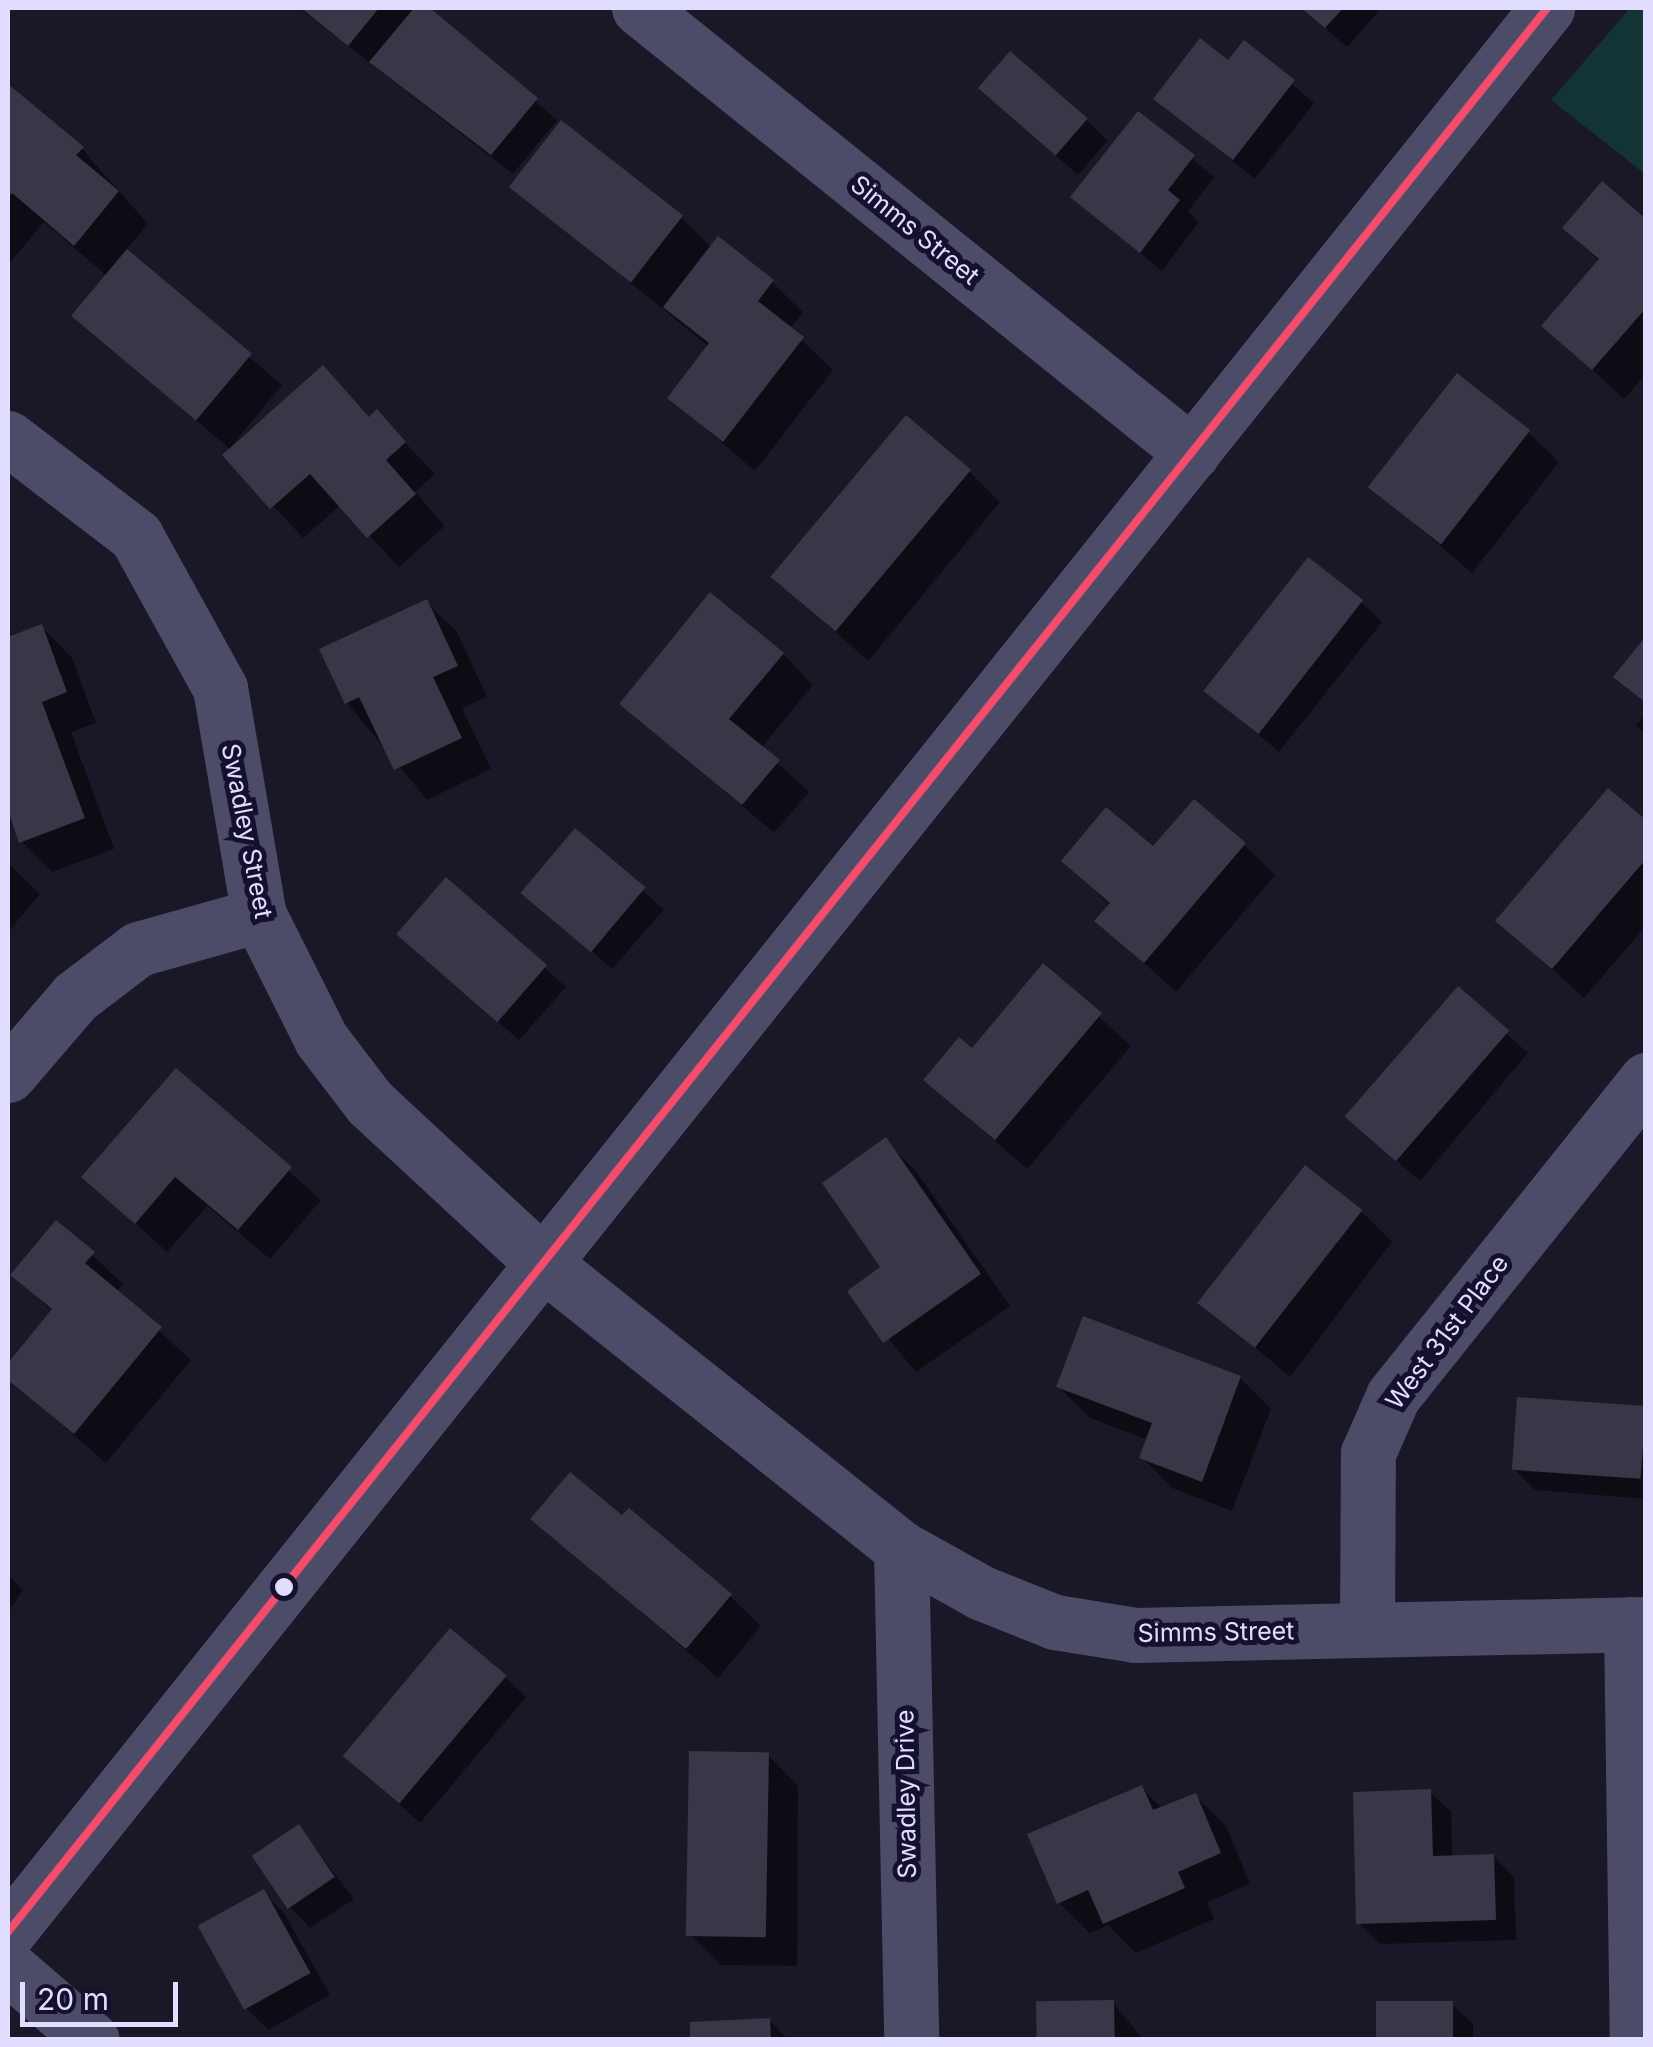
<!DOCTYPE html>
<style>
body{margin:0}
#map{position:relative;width:1653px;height:2047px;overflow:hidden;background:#1a1727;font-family:Inter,sans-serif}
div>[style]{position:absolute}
.green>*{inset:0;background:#133435}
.shadow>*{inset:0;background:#0007;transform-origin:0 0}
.building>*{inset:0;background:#393648;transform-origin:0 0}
.minor>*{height:55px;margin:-27.5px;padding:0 27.5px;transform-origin:27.5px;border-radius:27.5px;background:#4c4c68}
.bus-1>*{height:8px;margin:-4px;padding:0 4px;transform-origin:4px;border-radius:4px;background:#f44d6c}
.dots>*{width:28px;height:28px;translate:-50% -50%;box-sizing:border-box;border:5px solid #15102e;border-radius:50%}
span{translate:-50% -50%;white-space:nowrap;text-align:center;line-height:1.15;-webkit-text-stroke:10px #15102e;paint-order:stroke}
.street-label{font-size:25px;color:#e0ddff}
.frame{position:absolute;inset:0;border:10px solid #e0ddff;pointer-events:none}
.scale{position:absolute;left:20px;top:1982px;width:158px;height:45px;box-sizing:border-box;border:5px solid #e0ddff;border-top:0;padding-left:12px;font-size:30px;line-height:35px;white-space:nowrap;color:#e0ddff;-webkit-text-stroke:8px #15102e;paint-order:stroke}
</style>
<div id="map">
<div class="green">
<div style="clip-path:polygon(1630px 8px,1645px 8px,1645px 174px,1551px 100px)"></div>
</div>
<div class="shadow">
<div style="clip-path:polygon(299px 8px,426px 8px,557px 120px,513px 174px)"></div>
<div style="clip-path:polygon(1302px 8px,1373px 8px,1378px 12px,1347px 47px)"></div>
<div style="clip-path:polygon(1244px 43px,1314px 103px,1255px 179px,1156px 98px,1228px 64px)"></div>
<div style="clip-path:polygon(8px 87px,82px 149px,148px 224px,125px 251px,282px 385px,233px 444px,323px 368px,371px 419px,377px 413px,435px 474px,415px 492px,445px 526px,399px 567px,341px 505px,303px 538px,226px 455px,231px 450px,74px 316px,107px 276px,44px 222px,8px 265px)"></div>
<div style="clip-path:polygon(1002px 109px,1087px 120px,1107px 141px,1078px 175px)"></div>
<div style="clip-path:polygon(1138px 114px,1214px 177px,1188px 211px,1199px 222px,1162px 271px,1073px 197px)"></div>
<div style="clip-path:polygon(512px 186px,681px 217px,712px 248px,772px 282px,803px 312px,790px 329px,833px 370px,755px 471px,670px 398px,709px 347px)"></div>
<div style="clip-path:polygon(1646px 222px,1646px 374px,1624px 399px,1545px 326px,1600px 262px,1565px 228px)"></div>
<div style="clip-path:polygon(1528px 432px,1559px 462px,1472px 573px,1371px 487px)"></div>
<div style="clip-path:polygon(969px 471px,1000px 502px,868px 661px,774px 577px)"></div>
<div style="clip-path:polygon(426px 602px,457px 632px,487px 697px,462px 708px,491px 769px,427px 800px,347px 703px)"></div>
<div style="clip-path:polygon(1361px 602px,1382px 622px,1279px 752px,1207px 691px)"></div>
<div style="clip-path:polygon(42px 627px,72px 658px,96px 723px,71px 732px,114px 849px,52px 872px,22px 842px,8px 803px,8px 640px)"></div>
<div style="clip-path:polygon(783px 654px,813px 685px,761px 748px,809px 792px,774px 833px,622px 704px)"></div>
<div style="clip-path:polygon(1646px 714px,1646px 734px,1636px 725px)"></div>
<div style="clip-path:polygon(1646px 823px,1646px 926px,1584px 998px,1499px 921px)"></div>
<div style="left:575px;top:832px;width:118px;height:79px;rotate:41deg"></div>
<div style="clip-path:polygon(1244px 845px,1275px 875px,1176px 992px,1098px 921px,1111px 906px,1064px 861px)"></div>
<div style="clip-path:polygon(8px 863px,40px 894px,8px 932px)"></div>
<div style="clip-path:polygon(446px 880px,566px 987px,519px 1040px,420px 955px)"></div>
<div style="clip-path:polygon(1043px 966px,1131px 1046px,1027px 1169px,926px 1080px,972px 1051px)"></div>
<div style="clip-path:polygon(1458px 990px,1528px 1053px,1420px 1181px,1369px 1137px)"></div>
<div style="clip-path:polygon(176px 1071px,321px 1200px,270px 1259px,207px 1206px,167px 1252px,85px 1177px)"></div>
<div style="clip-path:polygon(885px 1141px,916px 1171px,1010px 1306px,916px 1372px,850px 1292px,883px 1267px)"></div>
<div style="clip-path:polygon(1362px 1212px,1392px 1242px,1290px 1377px,1202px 1303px)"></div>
<div style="clip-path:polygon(56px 1223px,124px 1284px,116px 1292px,191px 1360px,106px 1463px,8px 1378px,8px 1367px,53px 1312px,14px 1275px)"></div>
<div style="clip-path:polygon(1240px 1378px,1271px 1409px,1232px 1511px,1172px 1488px,1142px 1457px,1148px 1440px,1090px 1418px,1059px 1387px)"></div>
<div style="clip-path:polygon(1646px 1409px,1646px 1499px,1535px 1490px,1514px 1469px)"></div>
<div style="clip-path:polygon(534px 1519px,623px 1519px,730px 1596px,761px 1626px,718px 1678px)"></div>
<div style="clip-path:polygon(8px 1575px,23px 1590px,8px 1612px)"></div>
<div style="clip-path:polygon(505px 1677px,526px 1697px,420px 1823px,345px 1756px)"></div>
<div style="clip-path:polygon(768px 1755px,798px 1786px,797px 1966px,721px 1965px,690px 1934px)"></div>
<div style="clip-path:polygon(1142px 1788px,1163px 1809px,1195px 1796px,1226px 1826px,1250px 1884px,1207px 1902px,1214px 1919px,1136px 1953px,1108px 1925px,1090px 1933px,1059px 1903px)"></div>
<div style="clip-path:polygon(1430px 1792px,1451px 1812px,1452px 1857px,1493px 1856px,1514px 1877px,1516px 1940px,1380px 1944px,1359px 1923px)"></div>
<div style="clip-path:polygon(299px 1827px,354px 1899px,310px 1928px,290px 1907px)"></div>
<div style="clip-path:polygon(263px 1892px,284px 1913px,330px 1995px,268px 2030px,247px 2009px)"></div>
<div style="clip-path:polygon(1113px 2003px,1144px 2040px,1039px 2040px)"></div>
<div style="clip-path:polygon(1452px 2004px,1473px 2024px,1473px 2040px,1379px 2040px)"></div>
<div style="clip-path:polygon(769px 2020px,788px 2040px,693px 2040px)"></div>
</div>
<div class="building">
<div style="clip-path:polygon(301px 8px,379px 8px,348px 46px)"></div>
<div style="clip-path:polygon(414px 8px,430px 8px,538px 98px,491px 155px,369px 62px)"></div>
<div style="clip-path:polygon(1301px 8px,1343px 8px,1325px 28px)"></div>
<div style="clip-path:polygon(1200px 38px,1228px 60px,1244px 40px,1295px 80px,1233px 160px,1153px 99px)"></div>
<div style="left:1010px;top:51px;width:103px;height:49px;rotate:41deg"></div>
<div style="clip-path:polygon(8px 84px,84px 147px,76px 155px,119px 191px,74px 246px,12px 193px,8px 198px)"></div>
<div style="clip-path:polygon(1138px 111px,1195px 155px,1168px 190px,1180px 200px,1140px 253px,1070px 197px)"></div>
<div style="left:561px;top:120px;width:155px;height:85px;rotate:38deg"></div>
<div style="clip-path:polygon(1602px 181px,1646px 219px,1646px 308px,1592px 370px,1541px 326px,1599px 259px,1562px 228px)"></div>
<div style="clip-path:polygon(718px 236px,774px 280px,758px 301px,804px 337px,723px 442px,667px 398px,709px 343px,663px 307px)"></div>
<div style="left:127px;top:249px;width:163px;height:87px;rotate:40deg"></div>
<div style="clip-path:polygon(323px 365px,369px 417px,377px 409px,406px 442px,386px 460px,416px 494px,367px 538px,310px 474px,270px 509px,222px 455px)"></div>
<div style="left:1457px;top:373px;width:93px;height:145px;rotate:38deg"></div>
<div style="left:906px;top:415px;width:85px;height:211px;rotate:40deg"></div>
<div style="left:1308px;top:557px;width:70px;height:170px;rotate:38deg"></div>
<div style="clip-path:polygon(710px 592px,784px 653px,729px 719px,780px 760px,742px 805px,619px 704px)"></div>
<div style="clip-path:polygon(427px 599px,458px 666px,433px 677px,462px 738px,394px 770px,359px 697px,345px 704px,319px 649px)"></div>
<div style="clip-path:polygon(42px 624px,67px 692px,42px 702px,85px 818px,19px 843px,8px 810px,8px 637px)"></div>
<div style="clip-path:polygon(1646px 636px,1646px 703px,1613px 677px)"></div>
<div style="clip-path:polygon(1608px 788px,1646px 820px,1646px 859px,1552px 969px,1495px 921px)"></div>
<div style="clip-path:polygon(1194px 799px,1246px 843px,1144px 963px,1094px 921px,1110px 903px,1061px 861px,1106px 807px,1153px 846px)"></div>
<div style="left:575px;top:828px;width:92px;height:85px;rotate:40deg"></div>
<div style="left:446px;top:877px;width:134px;height:76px;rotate:41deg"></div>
<div style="clip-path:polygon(1043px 963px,1102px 1013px,995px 1140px,923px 1080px,959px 1037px,972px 1048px)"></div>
<div style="left:1458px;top:986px;width:68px;height:173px;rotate:41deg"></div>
<div style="clip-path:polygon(176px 1068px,292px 1167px,238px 1230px,175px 1177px,135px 1224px,81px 1177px)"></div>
<div style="clip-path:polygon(886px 1137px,981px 1274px,883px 1343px,847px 1291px,880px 1267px,822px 1183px)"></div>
<div style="left:1305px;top:1165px;width:73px;height:175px;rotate:38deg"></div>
<div style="clip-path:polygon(56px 1220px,95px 1252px,85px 1263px,162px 1327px,74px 1434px,8px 1380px,8px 1363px,52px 1309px,10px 1275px)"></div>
<div style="clip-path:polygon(1083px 1316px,1241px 1376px,1202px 1482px,1139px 1458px,1152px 1423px,1056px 1387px)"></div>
<div style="left:1517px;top:1397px;width:129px;height:73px;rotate:4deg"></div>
<div style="clip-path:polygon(570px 1472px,622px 1515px,629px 1508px,732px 1594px,686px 1649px,530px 1519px)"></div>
<div style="left:450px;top:1628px;width:74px;height:167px;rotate:40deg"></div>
<div style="left:689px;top:1751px;width:80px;height:185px;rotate:1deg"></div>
<div style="clip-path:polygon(1142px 1785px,1153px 1810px,1196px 1793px,1221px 1853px,1178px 1872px,1185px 1888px,1103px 1924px,1088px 1890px,1057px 1904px,1027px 1834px)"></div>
<div style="clip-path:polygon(1431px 1789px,1433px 1856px,1494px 1854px,1496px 1920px,1356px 1924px,1353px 1792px)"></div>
<div style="left:299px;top:1824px;width:64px;height:57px;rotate:56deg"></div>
<div style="left:264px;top:1889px;width:96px;height:76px;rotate:61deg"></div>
<div style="left:1114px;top:2000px;width:40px;height:78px;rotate:89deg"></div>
<div style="left:1376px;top:2001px;width:77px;height:39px"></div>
<div style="clip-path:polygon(770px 2018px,771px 2040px,690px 2040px,690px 2022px)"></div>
</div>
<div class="minor">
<div style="left:639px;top:8px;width:710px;rotate:38.82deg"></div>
<div style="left:8px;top:438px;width:161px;rotate:37.4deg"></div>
<div style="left:136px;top:536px;width:174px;rotate:61.1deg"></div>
<div style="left:220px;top:688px;width:230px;rotate:80.3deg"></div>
<div style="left:259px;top:915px;width:139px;rotate:63.4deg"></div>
<div style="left:321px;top:1039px;width:81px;rotate:52.6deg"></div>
<div style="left:370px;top:1103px;width:237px;rotate:42.8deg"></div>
<div style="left:544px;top:1264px;width:456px;rotate:38.5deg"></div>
<div style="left:901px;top:1548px;width:93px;rotate:29.1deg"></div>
<div style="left:982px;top:1593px;width:79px;rotate:21.7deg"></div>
<div style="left:1055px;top:1622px;width:81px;rotate:9.2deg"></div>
<div style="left:1135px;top:1635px;width:511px;rotate:-1.23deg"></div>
<div style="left:8px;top:1075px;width:103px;rotate:-49.3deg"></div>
<div style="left:75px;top:997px;width:79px;rotate:-37.3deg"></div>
<div style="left:138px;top:949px;width:126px;rotate:-15.7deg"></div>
<div style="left:901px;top:1548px;width:492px;rotate:88.8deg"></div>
<div style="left:1631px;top:1624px;width:416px;rotate:89.2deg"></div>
<div style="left:1367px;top:1628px;width:175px;rotate:-89.7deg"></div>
<div style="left:1368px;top:1453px;width:62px;rotate:-66.3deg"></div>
<div style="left:1393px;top:1396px;width:405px;rotate:-51.3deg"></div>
<div style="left:8px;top:1932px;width:2464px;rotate:-51.34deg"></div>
<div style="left:8px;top:1967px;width:111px;rotate:41deg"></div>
</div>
<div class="bus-1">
<div style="left:8px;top:1932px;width:2464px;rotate:-51.34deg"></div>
</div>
<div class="dots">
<div style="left:284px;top:1587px;background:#e0ddff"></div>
</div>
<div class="street-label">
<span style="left:915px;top:230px;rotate:39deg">Simms Street</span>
<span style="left:247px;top:831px;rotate:79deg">Swadley Street</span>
<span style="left:1447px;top:1332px;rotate:-53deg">West 31st Place</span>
<span style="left:1216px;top:1632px;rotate:-1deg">Simms Street</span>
<span style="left:906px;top:1794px;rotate:-91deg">Swadley Drive</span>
</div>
<div class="frame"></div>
<div class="scale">20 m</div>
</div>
